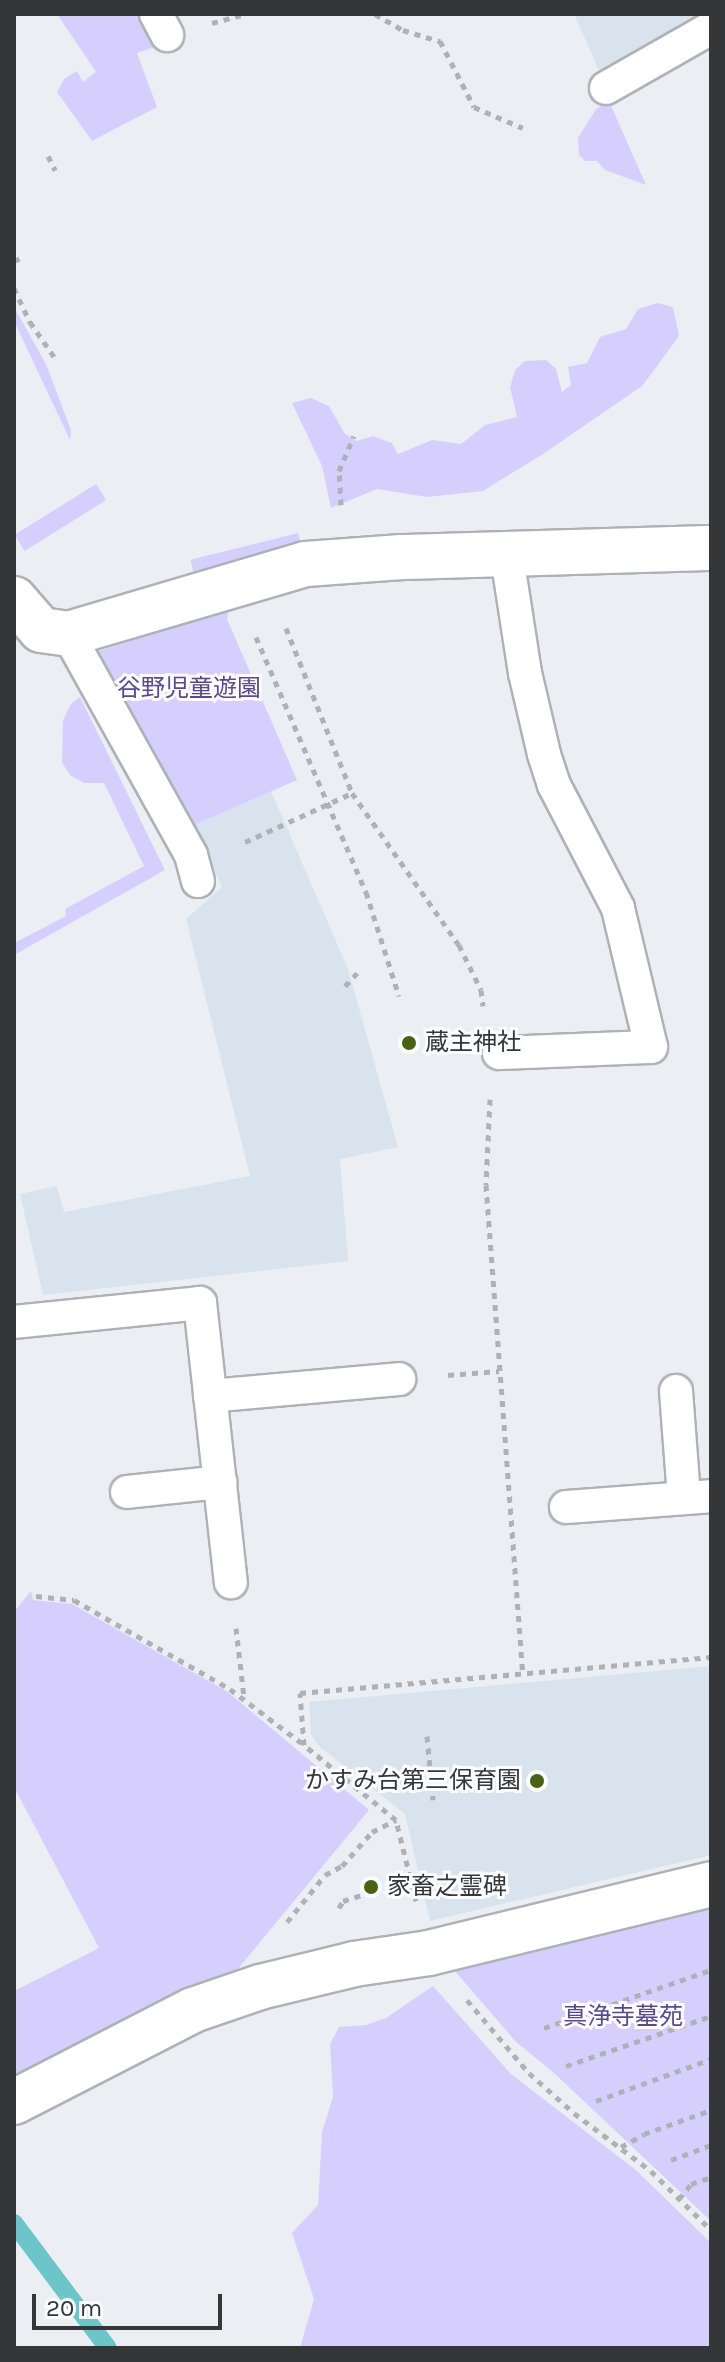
<!DOCTYPE html>
<meta charset="utf-8">
<style>
body{margin:0}
#map{position:relative;width:725px;height:2362px;overflow:hidden;background:#ebeff4;font-family:Karla,"Noto Sans JP",sans-serif}
div>[style]{position:absolute}
.built>*{inset:0;background:#d8e3ed}
.green>*{inset:0;background:#d6cffe;transform-origin:0 0}
.stream>*{height:18px;margin:-9px;padding:0 9px;transform-origin:9px;border-radius:9px;background:#6cc6c9}
.path>*{height:5px;margin-top:-2.5px;transform-origin:0;background:repeating-linear-gradient(90deg,#aeb1b5 0 6px,transparent 0 12px)}
.roads{filter:drop-shadow(2px 0 #aeb2b6) drop-shadow(-2px 0 #aeb2b6) drop-shadow(0 2px #aeb2b6) drop-shadow(0 -2px #aeb2b6)}
.service>*{height:32px;margin:-16px;padding:0 16px;transform-origin:16px;border-radius:16px;background:#fff}
.minor>*{height:44px;margin:-22px;padding:0 22px;transform-origin:22px;border-radius:22px;background:#fff}
.dots>*{width:22px;height:22px;translate:-50% -50%;box-sizing:border-box;border:4px solid #fafcfe;border-radius:50%}
span{translate:-50% -50%;white-space:nowrap;text-align:center;line-height:1.15;-webkit-text-stroke:6px #fafcfe;paint-order:stroke}
.park-label{font-size:24px;color:#5a4892}
.poi-label{font-size:24px;color:#343637}
.left{translate:0 -50%;text-align:left}
.right{translate:-100% -50%;text-align:right}
.frame{position:absolute;inset:0;border:16px solid #343637;pointer-events:none}
.scale{position:absolute;left:32px;top:2294px;width:190px;height:36px;box-sizing:border-box;border:4px solid #343637;border-top:0;padding-left:10px;font-size:24px;line-height:28px;white-space:nowrap;color:#343637;-webkit-text-stroke:6px #fafcfe;paint-order:stroke}
</style>
<div id="map">
<div class="built">
<div style="clip-path:polygon(574px 14px,711px 14px,601px 75px)"></div>
<div style="clip-path:polygon(271px 791px,348px 969px,398px 1147px,340px 1159px,348px 1261px,43px 1295px,20px 1194px,57px 1186px,64px 1212px,250px 1176px,186px 919px,222px 887px,194px 825px)"></div>
<div style="clip-path:polygon(711px 1666px,711px 1855px,430px 1921px,405px 1814px,320px 1747px,311px 1735px,309px 1702px)"></div>
</div>
<div class="green">
<div style="clip-path:polygon(57px 14px,140px 14px,157px 46px,137px 53px,157px 107px,92px 141px,57px 92px,64px 79px,77px 71px,83px 82px,96px 72px)"></div>
<div style="clip-path:polygon(609px 101px,646px 185px,605px 170px,597px 161px,585px 161px,579px 155px,578px 138px,596px 109px)"></div>
<div style="clip-path:polygon(657px 303px,673px 307px,679px 336px,655px 369px,642px 386px,543px 454px,483px 491px,427px 497px,377px 489px,331px 508px,322px 466px,292px 403px,311px 398px,329px 406px,345px 434px,357px 441px,373px 436px,392px 443px,398px 454px,432px 440px,461px 444px,485px 425px,517px 417px,510px 387px,515px 370px,525px 361px,546px 360px,556px 369px,562px 392px,571px 385px,568px 367px,587px 363px,600px 337px,626px 329px,638px 309px)"></div>
<div style="clip-path:polygon(14px 307px,46px 364px,71px 430px,70px 440px,14px 321px)"></div>
<div style="left:96px;top:484px;width:19px;height:96px;rotate:58deg"></div>
<div style="left:298px;top:533px;width:12px;height:111px;rotate:76deg"></div>
<div style="clip-path:polygon(229px 609px,227px 619px,297px 780px,194px 825px,96px 652px)"></div>
<div style="clip-path:polygon(80px 697px,165px 870px,14px 955px,14px 943px,66px 916px,65px 909px,144px 866px,104px 783px,84px 783px,71px 776px,62px 763px,63px 720px,71px 704px)"></div>
<div style="clip-path:polygon(31px 1591px,33px 1600px,72px 1604px,228px 1692px,369px 1810px,233px 1975px,165px 2000px,14px 2077px,14px 1991px,99px 1948px,14px 1787px,14px 1612px)"></div>
<div style="clip-path:polygon(711px 1901px,711px 2221px,554px 2073px,516px 2042px,453px 1969px)"></div>
<div style="clip-path:polygon(433px 1986px,511px 2074px,637px 2171px,711px 2243px,711px 2348px,300px 2348px,314px 2299px,292px 2233px,318px 2205px,322px 2132px,333px 2097px,330px 2044px,339px 2027px,366px 2025px,386px 2018px)"></div>
</div>
<div class="stream">
<div style="left:14px;top:2223px;width:156px;rotate:53.1deg"></div>
</div>
<div class="path">
<div style="left:375px;top:14px;width:32px;rotate:30deg"></div>
<div style="left:403px;top:30px;width:39px;rotate:17deg"></div>
<div style="left:440px;top:41px;width:74px;rotate:62.7deg"></div>
<div style="left:474px;top:107px;width:53px;rotate:23.2deg"></div>
<div style="left:212px;top:23px;width:35px;rotate:-15deg"></div>
<div style="left:48px;top:156px;width:16px;rotate:63deg"></div>
<div style="left:14px;top:261px;width:10px;rotate:-24deg"></div>
<div style="left:14px;top:288px;width:38px;rotate:65deg"></div>
<div style="left:30px;top:322px;width:44px;rotate:55.2deg"></div>
<div style="left:341px;top:505px;width:34px;rotate:-93deg"></div>
<div style="left:339px;top:471px;width:38px;rotate:-67deg"></div>
<div style="left:286px;top:628px;width:178px;rotate:68.2deg"></div>
<div style="left:352px;top:793px;width:186px;rotate:54.9deg"></div>
<div style="left:459px;top:945px;width:50px;rotate:63.9deg"></div>
<div style="left:481px;top:990px;width:16px;rotate:83deg"></div>
<div style="left:256px;top:637px;width:278px;rotate:66.7deg"></div>
<div style="left:366px;top:892px;width:109px;rotate:72.4deg"></div>
<div style="left:245px;top:842px;width:118px;rotate:-24.6deg"></div>
<div style="left:345px;top:986px;width:21px;rotate:-47deg"></div>
<div style="left:490px;top:1099px;width:86px;rotate:92.7deg"></div>
<div style="left:486px;top:1185px;width:490px;rotate:85.7deg"></div>
<div style="left:448px;top:1375px;width:51px;rotate:-4.5deg"></div>
<div style="left:36px;top:1596px;width:38px;rotate:6deg"></div>
<div style="left:74px;top:1600px;width:180px;rotate:29.7deg"></div>
<div style="left:230px;top:1689px;width:91px;rotate:37deg"></div>
<div style="left:236px;top:1628px;width:69px;rotate:83.4deg"></div>
<div style="left:427px;top:1736px;width:64px;rotate:84.6deg"></div>
<div style="left:416px;top:1901px;width:83px;rotate:-103.9deg"></div>
<div style="left:396px;top:1820px;width:119px;rotate:-140.8deg"></div>
<div style="left:304px;top:1745px;width:52px;rotate:-94.4deg"></div>
<div style="left:300px;top:1693px;width:413px;rotate:-5deg"></div>
<div style="left:339px;top:1908px;width:8px;rotate:-60deg"></div>
<div style="left:343px;top:1901px;width:20px;rotate:-18deg"></div>
<div style="left:287px;top:1922px;width:60px;rotate:-51deg"></div>
<div style="left:325px;top:1875px;width:19px;rotate:-28deg"></div>
<div style="left:342px;top:1866px;width:45px;rotate:-48.6deg"></div>
<div style="left:372px;top:1832px;width:27px;rotate:-27deg"></div>
<div style="left:467px;top:2000px;width:96px;rotate:49.7deg"></div>
<div style="left:529px;top:2073px;width:60px;rotate:41.6deg"></div>
<div style="left:574px;top:2113px;width:96px;rotate:37deg"></div>
<div style="left:651px;top:2171px;width:84px;rotate:44.5deg"></div>
<div style="left:544px;top:2028px;width:177px;rotate:-19.2deg"></div>
<div style="left:566px;top:2066px;width:153px;rotate:-19deg"></div>
<div style="left:596px;top:2101px;width:122px;rotate:-20.1deg"></div>
<div style="left:621px;top:2147px;width:26px;rotate:-29deg"></div>
<div style="left:644px;top:2134px;width:71px;rotate:-19.7deg"></div>
<div style="left:671px;top:2160px;width:43px;rotate:-20.6deg"></div>
<div style="left:679px;top:2199px;width:19px;rotate:-51deg"></div>
<div style="left:691px;top:2184px;width:21px;rotate:-19deg"></div>
</div>
<div class="roads">
<div class="service">
<div style="left:156px;top:14px;width:24px;rotate:62deg"></div>
<div style="left:606px;top:88px;width:121px;rotate:-29.7deg"></div>
<div style="left:68px;top:634px;width:253px;rotate:60.9deg"></div>
<div style="left:191px;top:855px;width:27px;rotate:75deg"></div>
<div style="left:499px;top:1053px;width:152px;rotate:-2.3deg"></div>
<div style="left:651px;top:1047px;width:143px;rotate:-103.4deg"></div>
<div style="left:618px;top:908px;width:139px;rotate:-117.5deg"></div>
<div style="left:554px;top:785px;width:33px;rotate:-108deg"></div>
<div style="left:544px;top:754px;width:83px;rotate:-103.2deg"></div>
<div style="left:525px;top:673px;width:117px;rotate:-98.8deg"></div>
<div style="left:14px;top:1322px;width:187px;rotate:-5.8deg"></div>
<div style="left:200px;top:1303px;width:281px;rotate:83.7deg"></div>
<div style="left:676px;top:1391px;width:107px;rotate:85.7deg"></div>
<div style="left:210px;top:1396px;width:190px;rotate:-5.1deg"></div>
<div style="left:127px;top:1492px;width:94px;rotate:-6.1deg"></div>
<div style="left:566px;top:1507px;width:145px;rotate:-4.3deg"></div>
</div>
<div class="minor">
<div style="left:14px;top:599px;width:41px;rotate:48.9deg"></div>
<div style="left:41px;top:630px;width:27px;rotate:8deg"></div>
<div style="left:68px;top:634px;width:248px;rotate:-16.4deg"></div>
<div style="left:306px;top:564px;width:96px;rotate:-4.2deg"></div>
<div style="left:402px;top:557px;width:309px;rotate:-1.7deg"></div>
<div style="left:14px;top:2102px;width:201px;rotate:-27.2deg"></div>
<div style="left:193px;top:2010px;width:71px;rotate:-18.9deg"></div>
<div style="left:260px;top:1987px;width:97px;rotate:-13.7deg"></div>
<div style="left:354px;top:1964px;width:76px;rotate:-8.3deg"></div>
<div style="left:429px;top:1953px;width:290px;rotate:-13.7deg"></div>
</div>
</div>
<div class="dots">
<div style="left:409px;top:1043px;background:#496312"></div>
<div style="left:537px;top:1781px;background:#496312"></div>
<div style="left:371px;top:1887px;background:#496312"></div>
</div>
<div class="park-label">
<span style="left:189px;top:689px">谷野児童遊園</span>
<span style="left:623px;top:2017px">真浄寺墓苑</span>
</div>
<div class="poi-label">
<span class="left" style="left:425px;top:1043px">蔵主神社</span>
<span class="right" style="left:521px;top:1781px">かすみ台第三保育園</span>
<span class="left" style="left:387px;top:1887px">家畜之霊碑</span>
</div>
<div class="frame"></div>
<div class="scale">20 m</div>
</div>
